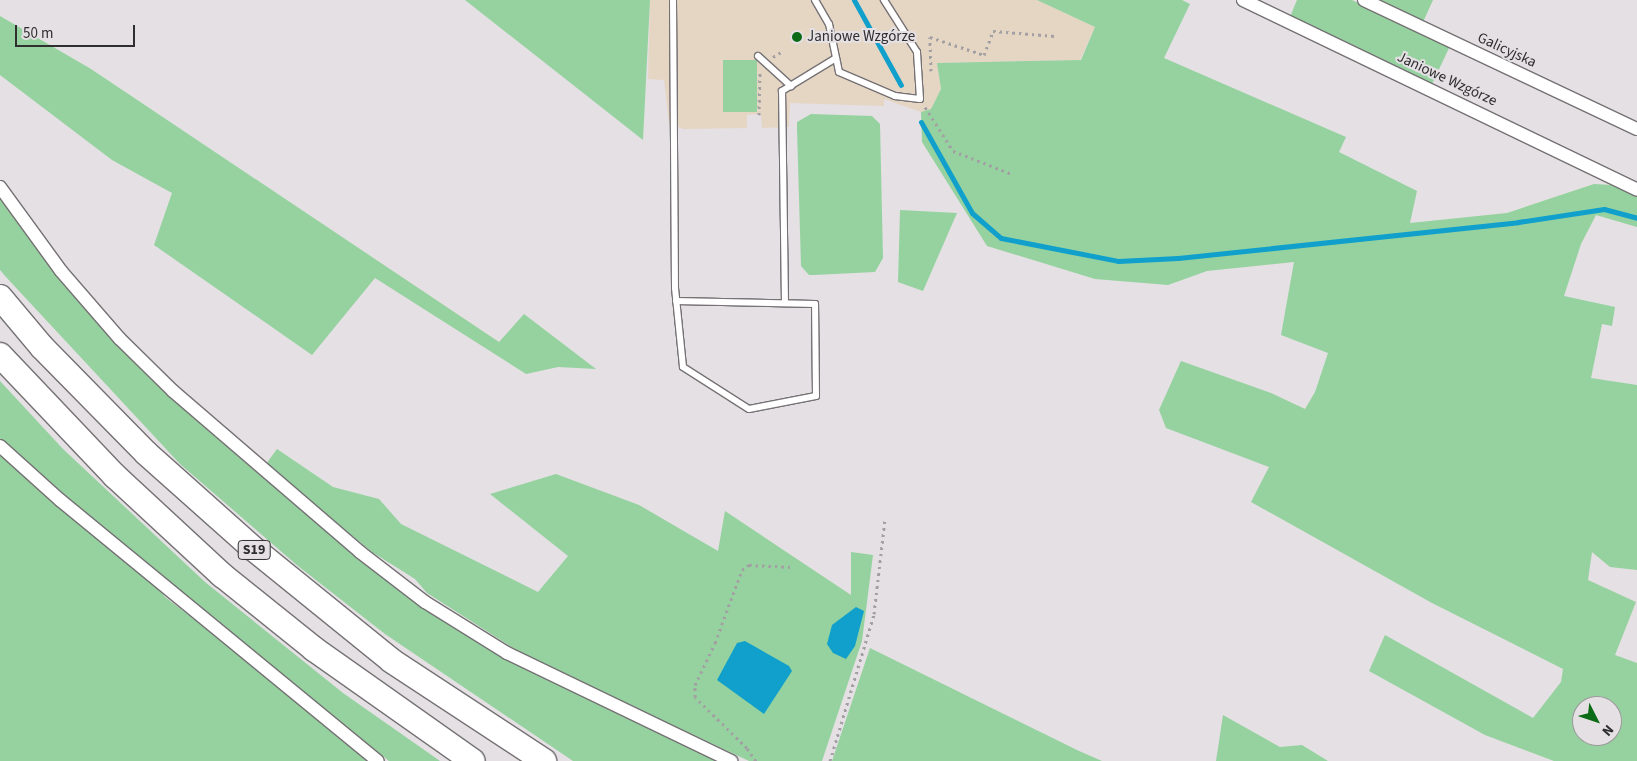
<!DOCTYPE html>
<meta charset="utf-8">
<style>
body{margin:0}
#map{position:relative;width:1637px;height:761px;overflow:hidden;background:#e4e0e3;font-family:"Source Sans 3",sans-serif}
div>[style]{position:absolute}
.commercial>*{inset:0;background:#e5d5c3}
.green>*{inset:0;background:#95d29f;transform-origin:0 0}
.water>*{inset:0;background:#10a0cb}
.stream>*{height:5px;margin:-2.5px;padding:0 2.5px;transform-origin:2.5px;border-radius:2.5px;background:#10a0cb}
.path>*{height:3px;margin-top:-1.5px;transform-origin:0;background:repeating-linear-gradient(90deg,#a3a0a3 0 2.5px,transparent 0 6.5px)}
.roads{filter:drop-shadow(1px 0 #757174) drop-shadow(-1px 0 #757174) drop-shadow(0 1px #757174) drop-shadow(0 -1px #757174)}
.service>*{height:6px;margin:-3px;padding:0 3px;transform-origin:3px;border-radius:3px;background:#fff}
.minor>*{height:12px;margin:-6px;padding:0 6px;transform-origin:6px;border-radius:6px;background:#fff}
.motorway>*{height:24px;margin:-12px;padding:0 12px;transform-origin:12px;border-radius:12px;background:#fff}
.dots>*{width:14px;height:14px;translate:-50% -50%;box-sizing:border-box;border:2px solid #e4e0e3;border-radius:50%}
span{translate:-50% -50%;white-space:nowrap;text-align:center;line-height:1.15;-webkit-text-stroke:4px #e4e0e3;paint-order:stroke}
.shield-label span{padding:1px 4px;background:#e4e0e3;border:1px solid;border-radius:4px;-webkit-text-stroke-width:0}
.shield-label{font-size:14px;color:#302f30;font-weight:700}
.poi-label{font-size:15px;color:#302f30}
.left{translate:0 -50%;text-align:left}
.street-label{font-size:15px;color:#302f30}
.north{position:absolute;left:1572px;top:696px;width:50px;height:50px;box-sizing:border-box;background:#e4e0e3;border:1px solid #9c999b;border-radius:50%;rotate:131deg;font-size:14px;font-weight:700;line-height:20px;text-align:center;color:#302f30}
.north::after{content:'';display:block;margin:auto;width:18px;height:22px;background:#0b6b16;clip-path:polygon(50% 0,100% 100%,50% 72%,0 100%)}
.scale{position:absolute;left:15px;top:25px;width:120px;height:22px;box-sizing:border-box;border:2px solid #302f30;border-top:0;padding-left:6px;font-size:15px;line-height:18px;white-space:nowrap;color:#302f30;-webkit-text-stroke:4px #e4e0e3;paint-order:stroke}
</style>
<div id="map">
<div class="commercial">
<div style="clip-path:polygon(650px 0,1037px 0,1095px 27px,1080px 60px,937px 63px,941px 89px,931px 109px,921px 112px,884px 99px,884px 106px,790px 103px,789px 127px,762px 128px,761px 115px,756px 114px,747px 115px,747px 128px,683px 129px,669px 123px,664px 80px,648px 79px)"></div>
</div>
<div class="green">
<div style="clip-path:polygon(465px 0,650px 0,643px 140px)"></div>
<div style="clip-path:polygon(evenodd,1037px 0,1182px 0,1190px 4px,1164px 58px,1346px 137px,1339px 152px,1417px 191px,1410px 223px,1507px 213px,1594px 184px,1611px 185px,1637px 197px,1637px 227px,1596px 215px,1581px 244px,1564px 296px,1615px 307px,1612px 326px,1602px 324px,1591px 378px,1637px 385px,1637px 570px,1610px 567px,1592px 552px,1588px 580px,1636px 602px,1615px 655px,1637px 663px,1637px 761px,1554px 761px,1485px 735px,1369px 671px,1385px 635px,1533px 718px,1561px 682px,1563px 669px,1432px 603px,1251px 502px,1269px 467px,1166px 428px,1159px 410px,1181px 361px,1271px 393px,1305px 409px,1315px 392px,1328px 353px,1281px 335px,1294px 262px,1207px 271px,1168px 285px,1095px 279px,987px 246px,922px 142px,921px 112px,931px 109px,941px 89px,937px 63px,1081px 60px,1095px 27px,1037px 0,1582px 706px,1612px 706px,1612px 736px,1582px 736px,1582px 706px)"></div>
<div style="clip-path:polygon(1297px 0,1352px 0,1450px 46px,1432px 84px,1290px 17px)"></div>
<div style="clip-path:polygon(1381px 0,1433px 0,1423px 22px,1380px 2px)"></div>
<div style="clip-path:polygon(0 16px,91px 69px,499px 342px,524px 314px,596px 369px,558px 367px,526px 374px,375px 278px,312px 355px,154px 245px,172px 193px,112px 160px,0 75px)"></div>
<div style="left:723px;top:60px;width:34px;height:52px"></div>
<div style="clip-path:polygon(811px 114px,872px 116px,880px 124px,883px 258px,875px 272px,814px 275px,809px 275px,801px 266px,797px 128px,797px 122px)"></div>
<div style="clip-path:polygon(0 199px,108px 335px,358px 557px,421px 607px,519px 665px,716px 761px,573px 761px,385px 634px,298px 566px,180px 464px,6px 277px,0 270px)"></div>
<div style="clip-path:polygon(900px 210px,957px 213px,923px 291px,898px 282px)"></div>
<div style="clip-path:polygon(0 381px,63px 449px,205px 582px,343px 693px,440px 761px,389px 761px,101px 529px,0 439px)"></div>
<div style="clip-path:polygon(277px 449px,333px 487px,379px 499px,401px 524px,538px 592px,568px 556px,490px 494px,556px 474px,639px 505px,718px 551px,725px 511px,851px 595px,851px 552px,873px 555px,862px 641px,822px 761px,749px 761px,527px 657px,427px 593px,415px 579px,372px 552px,266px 464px)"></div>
<div style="clip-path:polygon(0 453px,152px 582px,165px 597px,204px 627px,216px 633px,368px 761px,0 761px)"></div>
<div style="clip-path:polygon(870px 648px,1079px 751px,1102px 761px,832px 761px)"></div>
<div style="clip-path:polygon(1223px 715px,1280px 747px,1302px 745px,1328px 761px,1216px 761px)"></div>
</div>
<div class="water">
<div style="clip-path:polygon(856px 607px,864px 611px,855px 646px,846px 659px,833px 653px,827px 644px,832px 625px)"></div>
<div style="clip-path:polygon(745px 641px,789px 666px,792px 671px,764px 714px,717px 680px,737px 643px)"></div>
</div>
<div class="stream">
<div style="left:854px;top:0;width:97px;rotate:61.1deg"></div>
<div style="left:921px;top:122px;width:104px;rotate:60.7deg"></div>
<div style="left:972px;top:213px;width:38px;rotate:41deg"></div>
<div style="left:1001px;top:238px;width:119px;rotate:11.1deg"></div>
<div style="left:1118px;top:261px;width:60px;rotate:-2.9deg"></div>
<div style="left:1178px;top:258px;width:342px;rotate:-6deg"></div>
<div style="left:1518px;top:222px;width:87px;rotate:-8.6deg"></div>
<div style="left:1604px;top:209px;width:34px;rotate:15deg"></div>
</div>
<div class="path">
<div style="left:773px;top:57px;width:12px;rotate:-31deg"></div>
<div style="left:931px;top:71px;width:34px;rotate:-92deg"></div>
<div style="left:930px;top:37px;width:57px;rotate:18.4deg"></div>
<div style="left:984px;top:55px;width:26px;rotate:-69deg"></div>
<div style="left:993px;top:31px;width:62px;rotate:4.6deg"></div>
<div style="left:925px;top:107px;width:52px;rotate:57.5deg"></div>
<div style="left:953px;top:151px;width:63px;rotate:21.3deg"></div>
<div style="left:759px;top:115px;width:45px;rotate:-88.7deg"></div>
<div style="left:756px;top:761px;width:16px;rotate:-125deg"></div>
<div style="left:747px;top:748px;width:73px;rotate:-135.6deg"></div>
<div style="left:695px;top:697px;width:12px;rotate:-90deg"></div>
<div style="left:695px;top:685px;width:47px;rotate:-64.5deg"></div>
<div style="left:715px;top:643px;width:78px;rotate:-69.7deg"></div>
<div style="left:742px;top:570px;width:9px;rotate:-36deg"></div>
<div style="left:749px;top:565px;width:43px;rotate:2.7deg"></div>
<div style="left:830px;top:761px;width:153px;rotate:-73.3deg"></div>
<div style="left:874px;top:614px;width:96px;rotate:-83.4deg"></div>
</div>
<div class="roads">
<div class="service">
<div style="left:673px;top:0;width:288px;rotate:89.6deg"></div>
<div style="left:675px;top:288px;width:79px;rotate:84.2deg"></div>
<div style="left:683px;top:367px;width:78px;rotate:32.5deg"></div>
<div style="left:749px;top:409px;width:68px;rotate:-11deg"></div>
<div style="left:816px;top:396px;width:92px;rotate:-90.6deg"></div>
<div style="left:815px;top:304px;width:139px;rotate:-178.8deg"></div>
<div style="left:815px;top:0;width:28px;rotate:60deg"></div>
<div style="left:829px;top:24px;width:49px;rotate:78.2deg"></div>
<div style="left:839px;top:72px;width:61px;rotate:23.2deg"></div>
<div style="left:895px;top:96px;width:25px;rotate:7deg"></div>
<div style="left:920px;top:99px;width:47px;rotate:-93.7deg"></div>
<div style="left:917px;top:52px;width:62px;rotate:-122.4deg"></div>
<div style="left:758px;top:56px;width:45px;rotate:42.3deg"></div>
<div style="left:785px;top:303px;width:212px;rotate:-90.8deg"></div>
<div style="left:782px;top:91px;width:63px;rotate:-31.4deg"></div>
</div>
<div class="minor">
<div style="left:1243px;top:0;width:437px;rotate:25.7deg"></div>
<div style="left:1364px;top:0;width:302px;rotate:25.3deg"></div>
<div style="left:0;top:187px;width:104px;rotate:54deg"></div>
<div style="left:61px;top:271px;width:90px;rotate:49.1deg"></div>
<div style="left:120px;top:339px;width:74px;rotate:44.5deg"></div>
<div style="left:173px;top:391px;width:247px;rotate:40.7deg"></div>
<div style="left:360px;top:552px;width:82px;rotate:37.6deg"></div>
<div style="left:425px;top:602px;width:97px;rotate:31.9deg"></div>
<div style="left:507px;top:653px;width:249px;rotate:25.7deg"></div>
<div style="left:0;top:446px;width:81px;rotate:42deg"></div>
<div style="left:60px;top:500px;width:411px;rotate:39.4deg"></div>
</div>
<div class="motorway">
<div style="left:0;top:297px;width:65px;rotate:50deg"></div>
<div style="left:42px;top:347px;width:148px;rotate:45.5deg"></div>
<div style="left:146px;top:453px;width:146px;rotate:41.7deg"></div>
<div style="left:255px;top:550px;width:176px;rotate:39deg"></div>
<div style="left:392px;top:661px;width:182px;rotate:33.3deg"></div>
<div style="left:0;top:355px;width:167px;rotate:46.5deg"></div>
<div style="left:115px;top:476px;width:146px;rotate:42.8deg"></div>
<div style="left:222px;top:575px;width:118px;rotate:38.8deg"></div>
<div style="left:314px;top:649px;width:194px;rotate:35.2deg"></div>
</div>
</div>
<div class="dots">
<div style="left:797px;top:37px;background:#0b6b16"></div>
</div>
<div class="shield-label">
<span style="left:254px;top:550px">S19</span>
</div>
<div class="poi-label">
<span class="left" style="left:807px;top:37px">Janiowe Wzgórze</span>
</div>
<div class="street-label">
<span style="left:1507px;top:50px;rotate:25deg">Galicyjska</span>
<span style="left:1447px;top:79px;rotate:25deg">Janiowe Wzgórze</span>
</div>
<div class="north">N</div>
<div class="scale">50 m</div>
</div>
